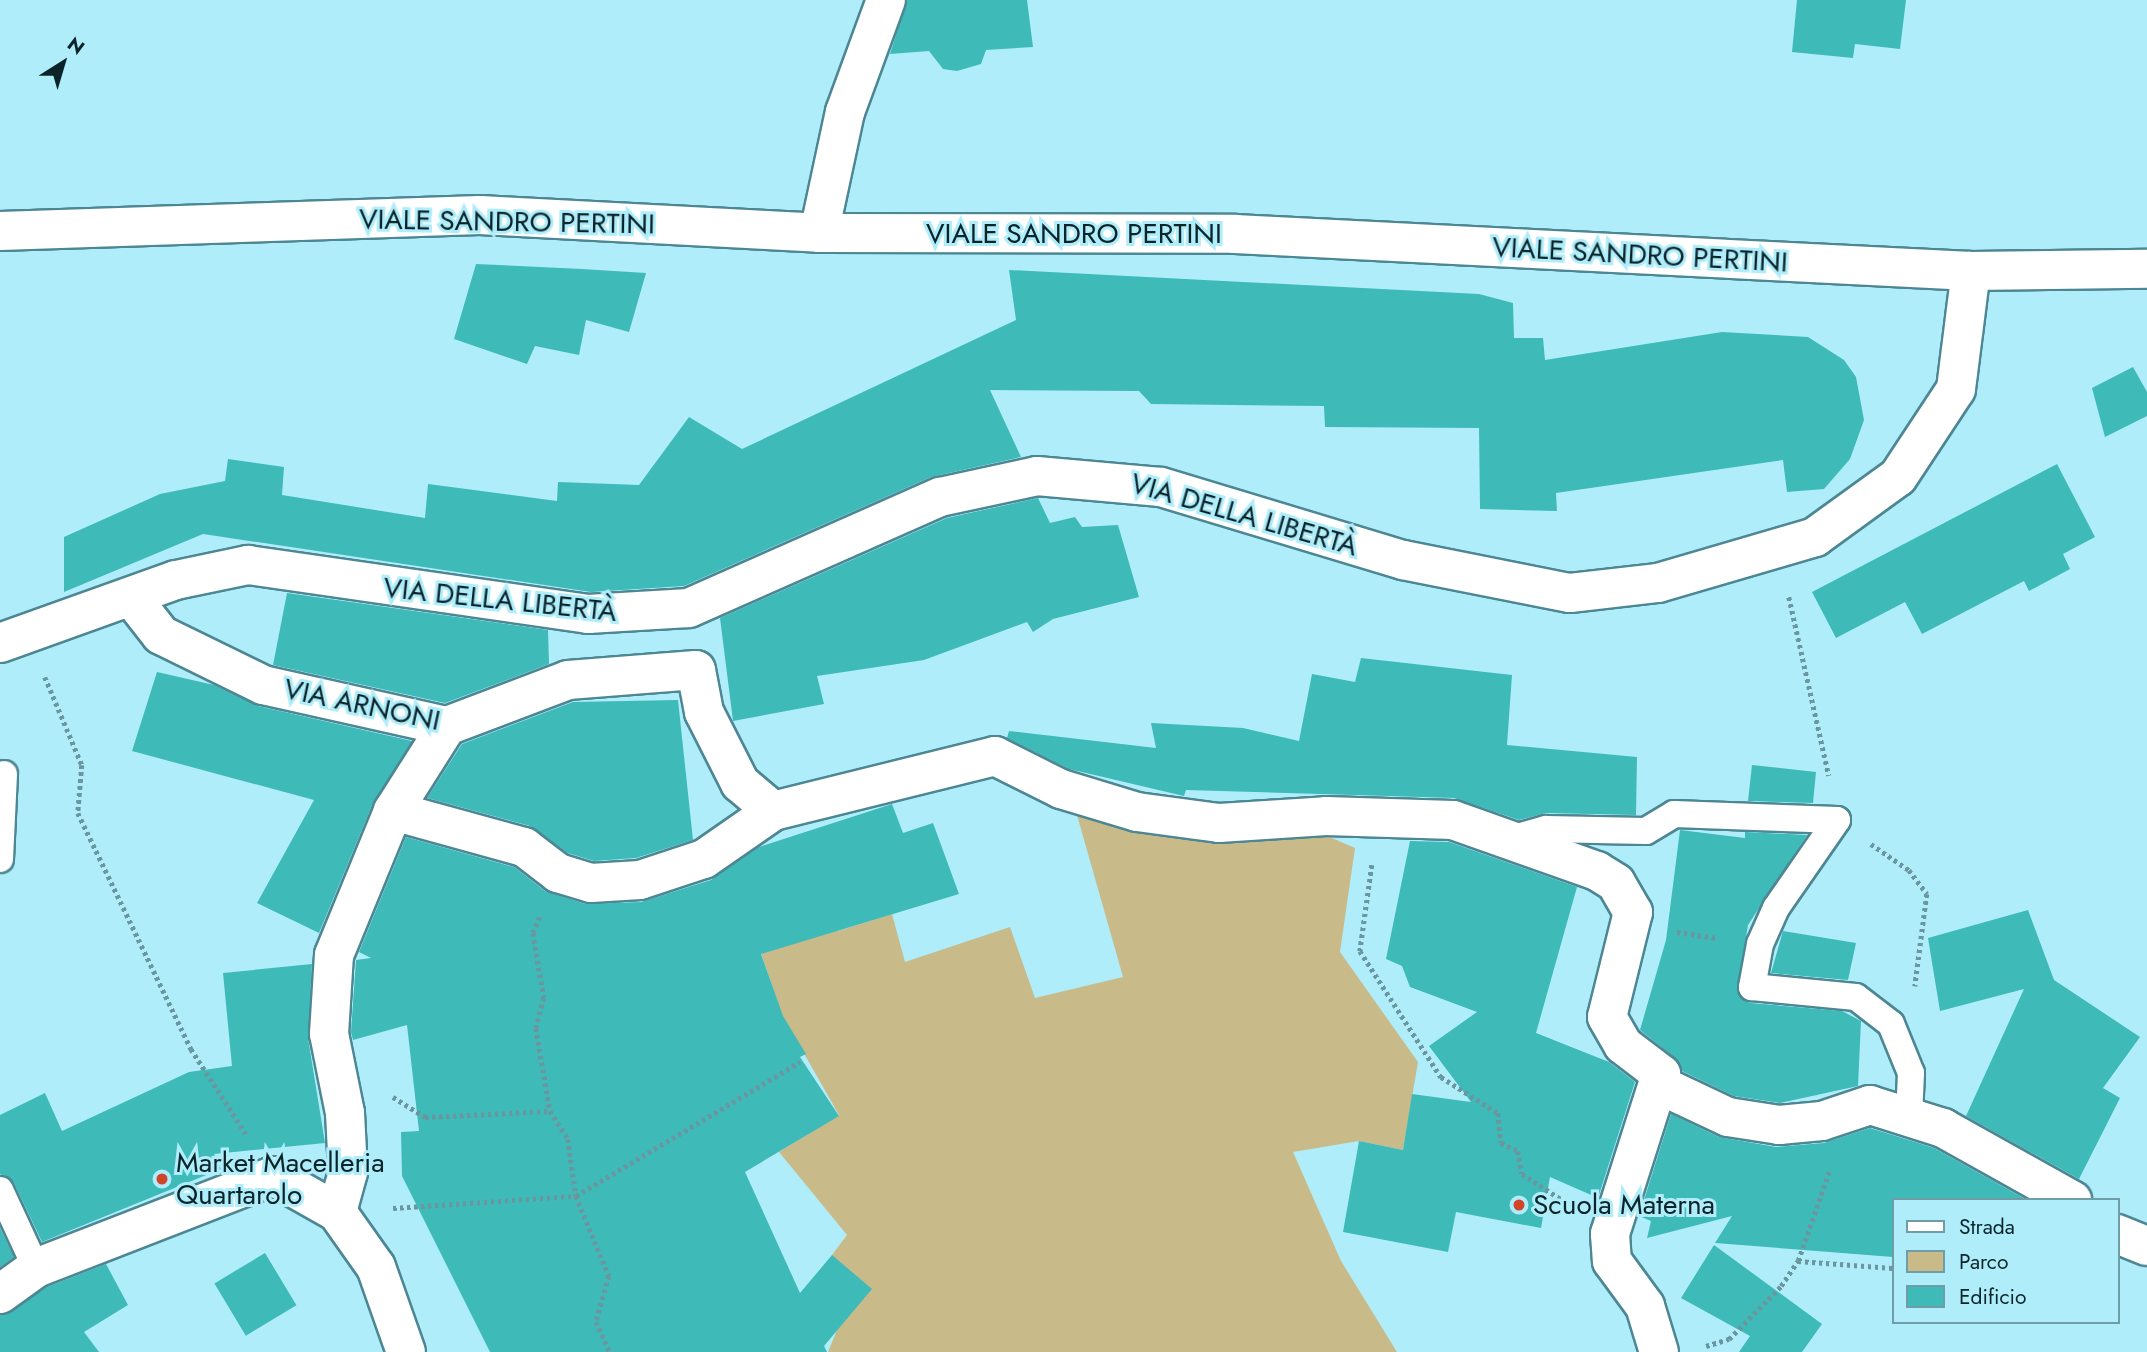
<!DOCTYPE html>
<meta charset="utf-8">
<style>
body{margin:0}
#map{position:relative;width:2147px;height:1352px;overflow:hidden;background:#b0edfa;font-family:Jost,sans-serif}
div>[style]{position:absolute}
.green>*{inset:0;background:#c9ba8a}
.building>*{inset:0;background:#3ebab8;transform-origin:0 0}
.path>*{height:4.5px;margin-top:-2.25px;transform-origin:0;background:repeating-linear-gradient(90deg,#69969f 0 3.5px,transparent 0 7px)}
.roads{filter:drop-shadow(2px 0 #4c8793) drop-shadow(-2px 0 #4c8793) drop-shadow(0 2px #4c8793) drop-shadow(0 -2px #4c8793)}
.service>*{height:26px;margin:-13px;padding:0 13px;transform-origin:13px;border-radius:13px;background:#fff}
.minor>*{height:38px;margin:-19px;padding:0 19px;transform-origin:19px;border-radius:19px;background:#fff}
.tertiary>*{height:38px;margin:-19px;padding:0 19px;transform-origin:19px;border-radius:19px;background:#fff}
.dots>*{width:19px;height:19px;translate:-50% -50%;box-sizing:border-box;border:4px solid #b0edfa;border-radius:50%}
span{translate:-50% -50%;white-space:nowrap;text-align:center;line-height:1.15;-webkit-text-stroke:6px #b0edfa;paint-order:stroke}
.street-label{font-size:28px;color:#0b2429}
.poi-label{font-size:28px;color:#0b2429}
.left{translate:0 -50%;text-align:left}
.legend{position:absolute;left:1892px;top:1198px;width:228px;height:126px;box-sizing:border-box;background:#b0edfa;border:2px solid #6e9da6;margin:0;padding:9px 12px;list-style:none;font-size:21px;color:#0b2429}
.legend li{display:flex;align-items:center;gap:14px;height:35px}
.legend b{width:35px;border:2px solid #6e9da6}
.north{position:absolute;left:28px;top:28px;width:70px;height:70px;-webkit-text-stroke:5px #b0edfa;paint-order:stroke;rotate:37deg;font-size:19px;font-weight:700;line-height:28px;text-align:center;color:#0b2429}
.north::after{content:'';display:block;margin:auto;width:24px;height:32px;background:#0b2429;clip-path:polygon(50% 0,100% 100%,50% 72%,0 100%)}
</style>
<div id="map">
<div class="green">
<div style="clip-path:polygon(1077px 815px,1158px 835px,1318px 832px,1355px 848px,1340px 952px,1418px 1062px,1403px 1150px,1359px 1141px,1293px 1152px,1341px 1261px,1397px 1352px,828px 1352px,837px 1330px,832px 1255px,847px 1235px,779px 1152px,839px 1115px,789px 1027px,779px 1030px,773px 988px,747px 913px,838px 931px,892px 914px,905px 962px,1010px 927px,1035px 998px,1123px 977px)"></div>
</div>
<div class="building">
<div style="clip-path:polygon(907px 0,1027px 0,1033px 47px,986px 50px,981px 64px,957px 71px,943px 69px,929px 51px,890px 54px)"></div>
<div style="clip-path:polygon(1797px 0,1906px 0,1900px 49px,1855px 44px,1853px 58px,1792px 52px)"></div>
<div style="clip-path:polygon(476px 264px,582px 269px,646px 273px,629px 332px,586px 320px,579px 355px,535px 346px,527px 364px,454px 339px)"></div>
<div style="clip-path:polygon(1009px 270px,1479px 294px,1513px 303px,1514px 338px,1543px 338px,1545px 360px,1722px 332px,1808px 337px,1844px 360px,1856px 377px,1864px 420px,1850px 459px,1824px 489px,1787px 492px,1783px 460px,1556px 493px,1557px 511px,1480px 509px,1479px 428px,1325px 427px,1324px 406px,1151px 404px,1139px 391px,990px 390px,1021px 457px,931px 477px,684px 586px,591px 592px,203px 534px,64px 592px,64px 537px,160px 494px,225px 481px,228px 459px,284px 467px,282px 495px,425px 518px,428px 484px,557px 501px,558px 482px,639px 485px,689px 417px,742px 449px,1016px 320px)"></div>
<div style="clip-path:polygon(2133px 367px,2147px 392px,2147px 416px,2105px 437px,2092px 388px)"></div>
<div style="clip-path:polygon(2057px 464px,2095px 537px,2063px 554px,2070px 569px,2029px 591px,2024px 581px,1922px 634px,1905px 602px,1836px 638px,1812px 592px)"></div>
<div style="clip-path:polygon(1038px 498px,1050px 523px,1075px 517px,1082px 527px,1118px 525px,1139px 597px,1053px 619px,1033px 632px,1027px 622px,924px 660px,817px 676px,824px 704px,733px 721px,720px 618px,947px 518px)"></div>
<div style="clip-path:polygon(287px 593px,548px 630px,549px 664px,445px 703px,273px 665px)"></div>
<div style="clip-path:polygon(1361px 658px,1512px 675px,1507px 745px,1637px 757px,1636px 815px,1546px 813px,1519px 820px,1454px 798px,1186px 790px,1184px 796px,1069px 769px,1007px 738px,1009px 731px,1156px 748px,1151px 723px,1243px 728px,1299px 741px,1312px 674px,1355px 682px)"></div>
<div style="clip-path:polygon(157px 672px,214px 685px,258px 706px,412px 741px,373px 803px,319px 933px,257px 903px,314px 800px,132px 751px)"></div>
<div style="clip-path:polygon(678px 700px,693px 840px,636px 858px,594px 861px,568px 853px,530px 826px,427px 798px,462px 744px,573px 702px)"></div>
<div style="clip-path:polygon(1752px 765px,1816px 772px,1813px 803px,1748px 801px)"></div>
<div style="clip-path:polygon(892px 804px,903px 833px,933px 823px,959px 894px,761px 954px,783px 1016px,806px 1054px,800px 1057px,839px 1116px,745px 1172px,800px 1293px,832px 1255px,872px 1289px,824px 1346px,827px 1352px,490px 1352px,402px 1176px,401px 1132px,419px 1131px,407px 1025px,353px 1040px,351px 1032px,356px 960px,371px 958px,359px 952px,406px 837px,514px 867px,545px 891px,585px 904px,641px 902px,711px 880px,759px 847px)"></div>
<div style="clip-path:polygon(1680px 830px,1745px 838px,1745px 832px,1807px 835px,1748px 925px,1737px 992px,1750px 1003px,1842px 1011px,1861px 1021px,1858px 1086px,1780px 1103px,1734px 1096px,1682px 1071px,1674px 1057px,1640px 1030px,1666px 940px)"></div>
<div style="clip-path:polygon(1410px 841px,1449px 842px,1577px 887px,1536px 1033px,1609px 1062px,1635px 1082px,1598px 1198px,1550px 1177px,1541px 1228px,1456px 1212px,1448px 1252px,1343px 1232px,1359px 1141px,1403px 1150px,1412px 1094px,1471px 1102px,1429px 1046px,1477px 1012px,1410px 987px,1402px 966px,1386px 959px)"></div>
<div style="clip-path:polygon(2028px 910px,2054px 980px,2140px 1037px,2103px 1088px,2120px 1098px,2079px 1179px,1966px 1116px,2024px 989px,1940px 1011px,1928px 938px)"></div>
<div style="clip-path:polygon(1783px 931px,1856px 943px,1848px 980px,1771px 973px)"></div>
<div style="clip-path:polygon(312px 964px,308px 1038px,325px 1143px,214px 1154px,221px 1169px,42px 1242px,14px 1183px,0 1174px,0 1115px,45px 1093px,62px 1131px,189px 1072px,232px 1066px,223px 973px)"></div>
<div style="clip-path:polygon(1671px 1114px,1719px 1137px,1776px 1147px,1824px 1143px,1870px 1128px,1934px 1148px,2027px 1200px,1893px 1200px,1893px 1257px,1715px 1243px,1732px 1216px,1647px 1238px,1651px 1221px,1639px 1216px)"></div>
<div style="clip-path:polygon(0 1228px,14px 1257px,0 1267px)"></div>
<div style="clip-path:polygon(1714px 1245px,1822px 1324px,1802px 1352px,1739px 1352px,1750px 1336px,1681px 1298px)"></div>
<div style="left:265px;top:1253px;width:61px;height:59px;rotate:59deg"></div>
<div style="clip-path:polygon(106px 1264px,128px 1305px,84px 1332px,99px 1352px,0 1352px,0 1315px,47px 1287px)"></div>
</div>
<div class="path">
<div style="left:1789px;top:597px;width:183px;rotate:77.4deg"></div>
<div style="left:45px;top:677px;width:95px;rotate:67.2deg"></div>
<div style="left:82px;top:765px;width:48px;rotate:94.8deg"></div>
<div style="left:78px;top:813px;width:262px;rotate:64.4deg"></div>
<div style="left:191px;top:1049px;width:101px;rotate:57.1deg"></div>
<div style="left:1871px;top:844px;width:46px;rotate:34.4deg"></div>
<div style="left:1909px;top:870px;width:30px;rotate:53deg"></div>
<div style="left:1927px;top:894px;width:93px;rotate:97.4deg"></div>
<div style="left:1372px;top:865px;width:87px;rotate:97.9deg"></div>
<div style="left:1360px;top:951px;width:150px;rotate:57.3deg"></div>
<div style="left:1441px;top:1077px;width:67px;rotate:32.3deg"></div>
<div style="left:1498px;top:1113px;width:30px;rotate:84deg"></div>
<div style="left:1501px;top:1143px;width:19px;rotate:25deg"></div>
<div style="left:1518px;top:1151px;width:23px;rotate:80deg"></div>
<div style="left:1522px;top:1174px;width:57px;rotate:32.9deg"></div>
<div style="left:540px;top:917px;width:17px;rotate:114deg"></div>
<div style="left:533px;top:933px;width:66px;rotate:80.4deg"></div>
<div style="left:544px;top:998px;width:31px;rotate:105deg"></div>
<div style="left:536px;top:1028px;width:84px;rotate:80.4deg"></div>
<div style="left:550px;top:1111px;width:33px;rotate:57deg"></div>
<div style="left:568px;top:1139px;width:58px;rotate:82deg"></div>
<div style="left:576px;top:1196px;width:87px;rotate:67.6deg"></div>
<div style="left:609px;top:1276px;width:48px;rotate:105.8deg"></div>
<div style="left:596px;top:1322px;width:33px;rotate:65deg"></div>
<div style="left:1677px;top:932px;width:40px;rotate:8.5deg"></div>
<div style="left:393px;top:1097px;width:38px;rotate:32deg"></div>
<div style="left:425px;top:1117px;width:125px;rotate:-2.7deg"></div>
<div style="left:393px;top:1208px;width:183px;rotate:-3.8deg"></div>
<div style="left:576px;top:1196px;width:261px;rotate:-30.9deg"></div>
<div style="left:1798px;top:1261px;width:95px;rotate:4.2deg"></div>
<div style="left:1706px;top:1346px;width:24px;rotate:-17deg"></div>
<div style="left:1729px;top:1339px;width:74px;rotate:-45.5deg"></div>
<div style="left:1781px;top:1286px;width:30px;rotate:-56deg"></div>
<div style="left:1798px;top:1261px;width:97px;rotate:-70.8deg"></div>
</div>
<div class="roads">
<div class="service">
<div style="left:1837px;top:820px;width:107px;rotate:124.7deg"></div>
<div style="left:1776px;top:908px;width:39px;rotate:114deg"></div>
<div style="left:1760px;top:944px;width:44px;rotate:100.5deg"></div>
<div style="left:1752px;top:987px;width:104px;rotate:5.5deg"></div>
<div style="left:1856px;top:997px;width:44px;rotate:37.6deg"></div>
<div style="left:1891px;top:1024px;width:53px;rotate:67.8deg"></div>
<div style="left:1911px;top:1073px;width:44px;rotate:92.6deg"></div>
<div style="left:1514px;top:838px;width:33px;rotate:-16deg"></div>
<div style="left:1546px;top:829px;width:100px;rotate:1.1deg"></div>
<div style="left:1646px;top:831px;width:33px;rotate:-31deg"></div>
<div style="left:1674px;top:814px;width:163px;rotate:2.1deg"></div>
<div style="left:0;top:859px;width:85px;rotate:-87.3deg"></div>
<div style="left:0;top:1190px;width:86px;rotate:65.2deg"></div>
</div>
<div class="minor">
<div style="left:819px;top:233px;width:124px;rotate:-77.9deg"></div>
<div style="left:845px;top:112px;width:119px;rotate:-69.9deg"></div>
<div style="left:132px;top:598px;width:47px;rotate:51.9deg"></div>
<div style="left:161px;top:635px;width:114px;rotate:26.1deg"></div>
<div style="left:263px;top:685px;width:189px;rotate:12.6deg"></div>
<div style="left:447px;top:726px;width:129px;rotate:-20.8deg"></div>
<div style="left:568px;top:680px;width:128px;rotate:-4.5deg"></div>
<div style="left:696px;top:670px;width:43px;rotate:79.2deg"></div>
<div style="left:704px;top:712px;width:80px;rotate:63.1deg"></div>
<div style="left:740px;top:783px;width:43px;rotate:40.3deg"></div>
<div style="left:773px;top:811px;width:229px;rotate:-13.9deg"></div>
<div style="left:995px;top:756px;width:74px;rotate:26.6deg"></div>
<div style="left:1061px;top:789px;width:79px;rotate:16.8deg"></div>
<div style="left:1137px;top:812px;width:83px;rotate:7.6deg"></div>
<div style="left:1219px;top:823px;width:107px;rotate:-3.7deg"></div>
<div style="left:1326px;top:816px;width:127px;rotate:1.8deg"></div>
<div style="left:1453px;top:820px;width:153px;rotate:19.5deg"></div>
<div style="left:1597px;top:871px;width:22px;rotate:32deg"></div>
<div style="left:1616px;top:883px;width:34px;rotate:60deg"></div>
<div style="left:1633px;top:912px;width:108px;rotate:103.9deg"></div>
<div style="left:1607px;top:1017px;width:32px;rotate:60deg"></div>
<div style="left:1623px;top:1045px;width:48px;rotate:37.3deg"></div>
<div style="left:1661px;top:1074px;width:168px;rotate:107.7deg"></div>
<div style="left:1610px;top:1234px;width:27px;rotate:86deg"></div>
<div style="left:1612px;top:1261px;width:56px;rotate:53.7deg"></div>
<div style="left:1645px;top:1306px;width:48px;rotate:73.1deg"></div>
<div style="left:0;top:643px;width:187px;rotate:-19.7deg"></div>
<div style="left:176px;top:580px;width:74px;rotate:-11.8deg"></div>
<div style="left:248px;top:565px;width:344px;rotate:8.2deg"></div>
<div style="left:588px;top:614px;width:101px;rotate:-3.4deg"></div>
<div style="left:689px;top:608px;width:274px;rotate:-23.9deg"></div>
<div style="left:940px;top:497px;width:99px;rotate:-12.2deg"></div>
<div style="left:1037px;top:476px;width:124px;rotate:5.1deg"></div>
<div style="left:1161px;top:487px;width:253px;rotate:16.8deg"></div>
<div style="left:1403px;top:560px;width:170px;rotate:11.2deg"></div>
<div style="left:1570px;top:593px;width:89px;rotate:-6.5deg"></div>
<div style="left:1658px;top:583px;width:164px;rotate:-16.3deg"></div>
<div style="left:1815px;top:537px;width:102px;rotate:-35.9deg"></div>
<div style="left:1898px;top:477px;width:105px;rotate:-56.6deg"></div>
<div style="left:1956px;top:389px;width:119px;rotate:-82.8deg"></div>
<div style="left:393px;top:811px;width:136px;rotate:15.4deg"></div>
<div style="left:524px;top:847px;width:43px;rotate:37.4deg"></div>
<div style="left:558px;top:873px;width:34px;rotate:17deg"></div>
<div style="left:591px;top:883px;width:49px;rotate:-3.5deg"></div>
<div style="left:640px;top:880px;width:67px;rotate:-18.2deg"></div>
<div style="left:704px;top:859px;width:84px;rotate:-34.8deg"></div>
<div style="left:1662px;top:1086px;width:73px;rotate:25.2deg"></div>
<div style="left:1728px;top:1117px;width:52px;rotate:8.9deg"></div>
<div style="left:1779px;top:1125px;width:43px;rotate:-5.3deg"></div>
<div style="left:1822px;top:1121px;width:51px;rotate:-18.4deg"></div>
<div style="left:1870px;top:1105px;width:77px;rotate:17.5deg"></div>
<div style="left:1943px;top:1128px;width:148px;rotate:29.2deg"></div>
<div style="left:337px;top:1212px;width:41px;rotate:-74.6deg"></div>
<div style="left:348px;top:1172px;width:59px;rotate:-92.9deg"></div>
<div style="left:345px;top:1113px;width:81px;rotate:-101.4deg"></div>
<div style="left:329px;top:1034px;width:79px;rotate:-86.4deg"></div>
<div style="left:334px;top:955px;width:156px;rotate:-67.7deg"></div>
<div style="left:393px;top:811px;width:101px;rotate:-57.6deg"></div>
<div style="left:2117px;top:1234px;width:32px;rotate:22deg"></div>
<div style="left:0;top:1294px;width:44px;rotate:-35.8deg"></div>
<div style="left:36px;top:1268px;width:254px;rotate:-21.2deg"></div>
<div style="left:273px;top:1176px;width:73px;rotate:29.4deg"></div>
<div style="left:337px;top:1212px;width:67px;rotate:54.7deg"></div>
<div style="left:376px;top:1267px;width:90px;rotate:70.6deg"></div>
</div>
<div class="tertiary">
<div style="left:0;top:231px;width:480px;rotate:-1.9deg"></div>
<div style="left:480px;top:215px;width:339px;rotate:3deg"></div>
<div style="left:819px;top:233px;width:416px;rotate:0.1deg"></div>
<div style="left:1235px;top:234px;width:737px;rotate:2.88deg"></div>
<div style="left:1971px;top:271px;width:176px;rotate:-0.7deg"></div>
</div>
</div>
<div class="dots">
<div style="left:162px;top:1179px;background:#d1462b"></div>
<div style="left:1519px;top:1205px;background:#d1462b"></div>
</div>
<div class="street-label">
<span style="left:507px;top:222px;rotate:1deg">VIALE SANDRO PERTINI</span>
<span style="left:1074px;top:234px">VIALE SANDRO PERTINI</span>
<span style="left:1640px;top:255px;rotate:3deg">VIALE SANDRO PERTINI</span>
<span style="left:1244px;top:515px;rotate:16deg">VIA DELLA LIBERTÀ</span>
<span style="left:500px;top:600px;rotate:6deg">VIA DELLA LIBERTÀ</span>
<span style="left:362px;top:705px;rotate:12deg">VIA ARNONI</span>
</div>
<div class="poi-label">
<span class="left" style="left:176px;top:1179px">Market Macelleria<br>Quartarolo</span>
<span class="left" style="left:1533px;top:1205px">Scuola Materna</span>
</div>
<ul class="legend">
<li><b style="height:9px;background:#fff"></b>Strada</li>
<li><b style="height:19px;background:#c9ba8a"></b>Parco</li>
<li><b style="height:19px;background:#3ebab8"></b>Edificio</li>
</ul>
<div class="north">N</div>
</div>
